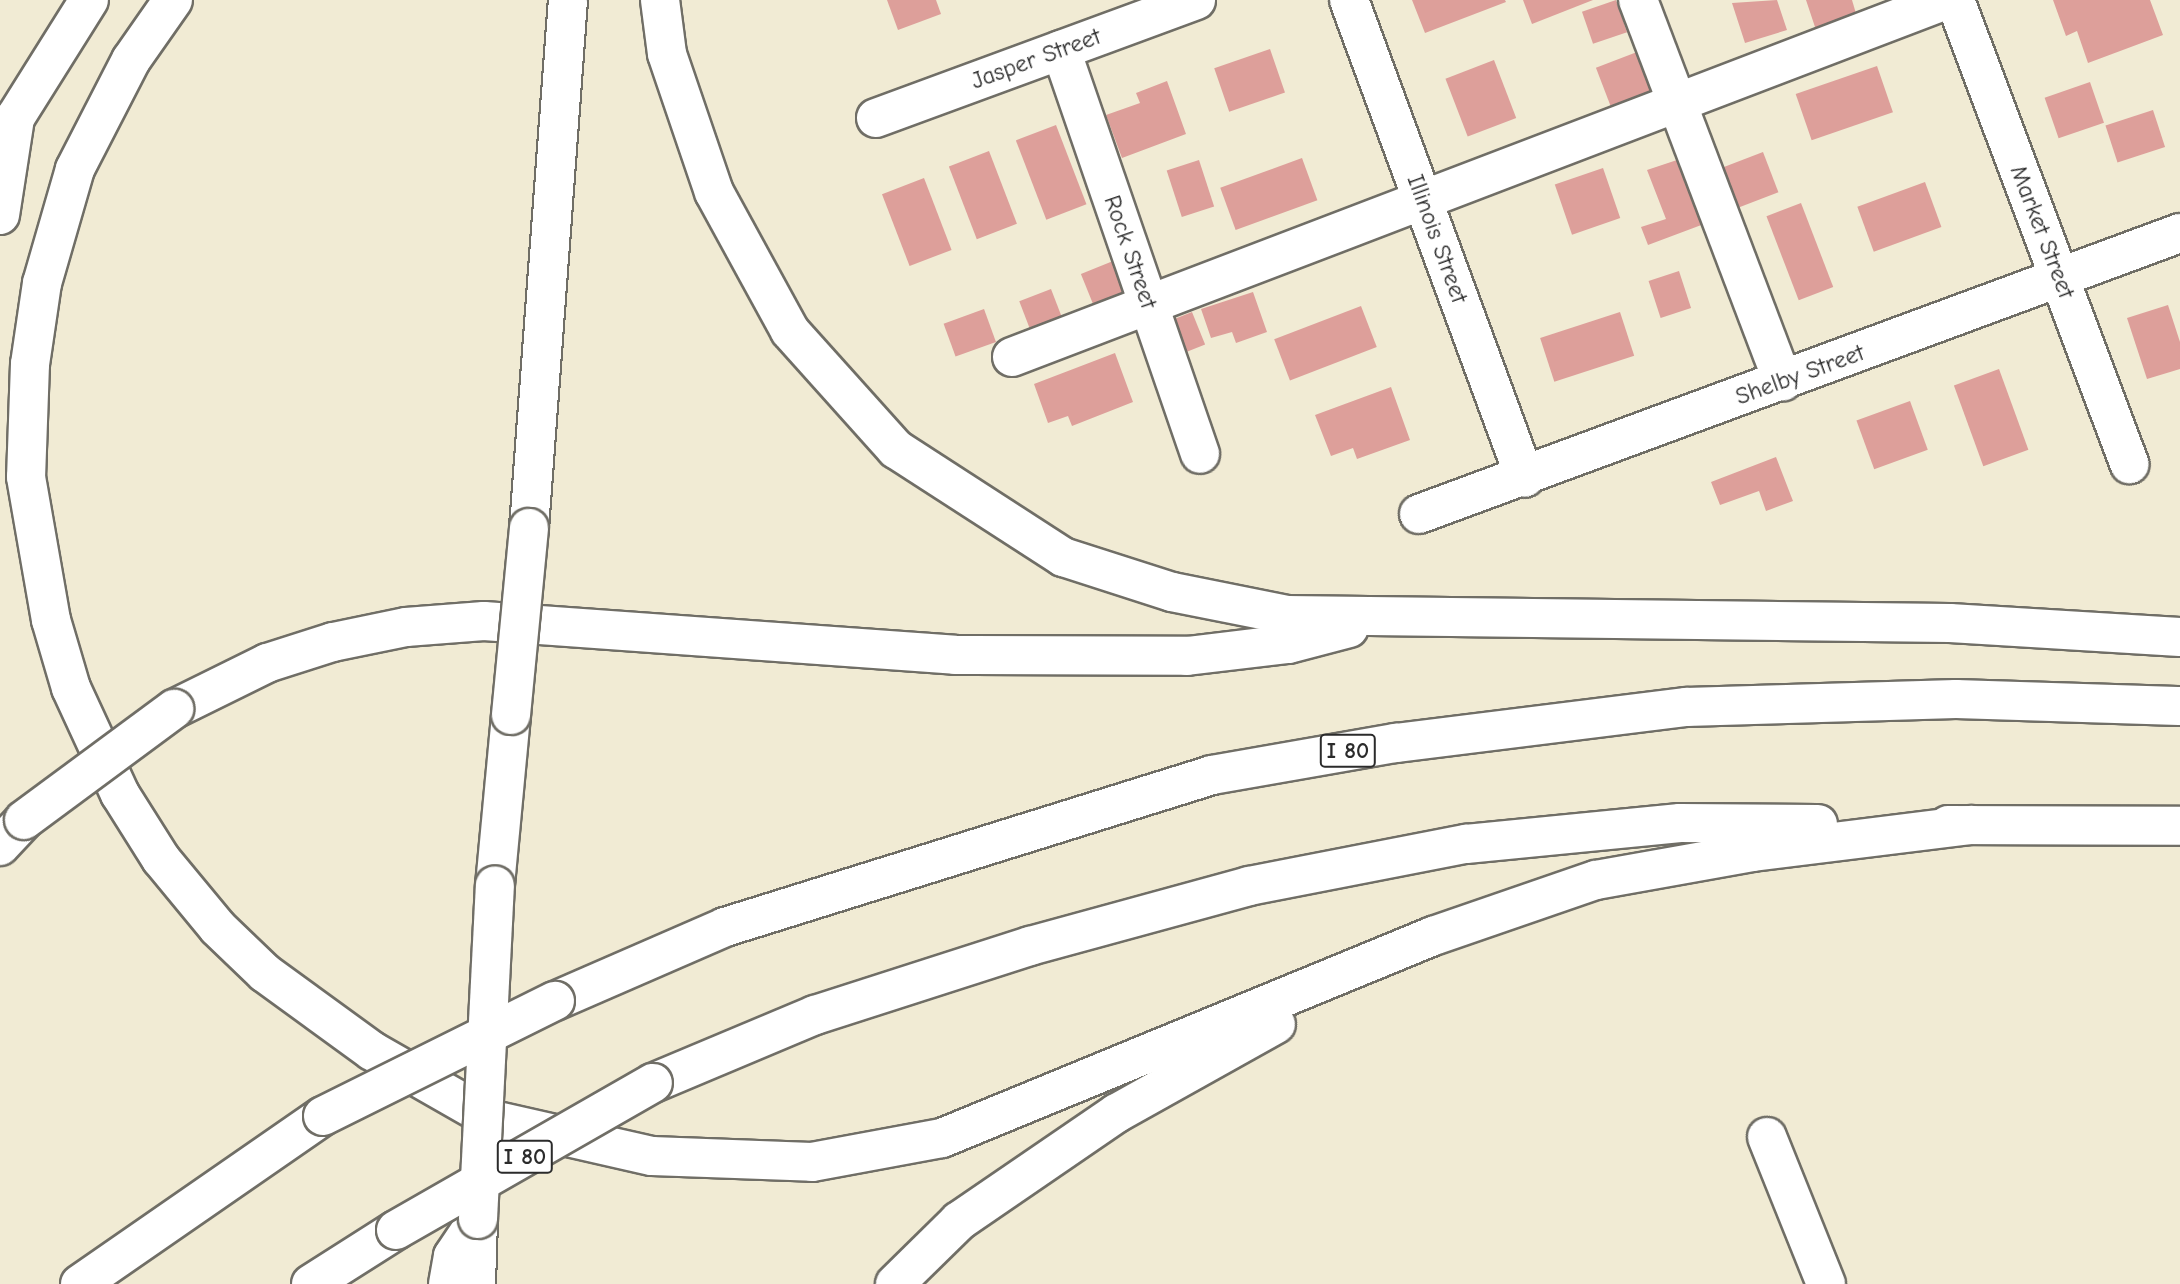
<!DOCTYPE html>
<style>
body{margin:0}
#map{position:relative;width:2180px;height:1284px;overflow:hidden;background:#f1ebd4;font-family:"Comic Neue",sans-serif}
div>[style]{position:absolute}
.building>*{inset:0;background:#dd9f9a;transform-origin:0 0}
.roads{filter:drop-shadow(2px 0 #706e66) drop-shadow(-2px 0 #706e66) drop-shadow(0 2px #706e66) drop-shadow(0 -2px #706e66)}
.minor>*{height:38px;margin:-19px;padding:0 19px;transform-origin:19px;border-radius:19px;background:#fff}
.highway>*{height:38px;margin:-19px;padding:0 19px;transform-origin:19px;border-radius:19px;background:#fff}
.bridges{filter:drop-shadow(2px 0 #706e66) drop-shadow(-2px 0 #706e66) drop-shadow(0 2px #706e66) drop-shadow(0 -2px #706e66)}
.minor-bridge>*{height:38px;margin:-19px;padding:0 19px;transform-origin:19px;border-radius:19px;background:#fff}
.highway-bridge>*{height:38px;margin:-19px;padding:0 19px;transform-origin:19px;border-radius:19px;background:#fff}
span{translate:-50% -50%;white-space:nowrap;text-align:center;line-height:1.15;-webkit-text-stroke:7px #fff;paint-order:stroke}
.shield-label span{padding:2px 5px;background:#fff;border:2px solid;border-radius:5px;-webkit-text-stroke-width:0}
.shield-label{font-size:23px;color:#2b2b2b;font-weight:700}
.street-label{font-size:24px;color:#2b2b2b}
</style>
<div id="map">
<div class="building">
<div style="clip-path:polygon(887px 0,936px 0,941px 14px,898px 30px)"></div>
<div style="clip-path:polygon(1412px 0,1505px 0,1506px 2px,1425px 33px)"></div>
<div style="clip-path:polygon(1523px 0,1593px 0,1532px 24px)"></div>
<div style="left:1616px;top:0;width:34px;height:36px;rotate:71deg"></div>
<div style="clip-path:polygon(1777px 0,1787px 30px,1745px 43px,1732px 3px)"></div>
<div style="clip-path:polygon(1806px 0,1852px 0,1857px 17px,1816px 30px)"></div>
<div style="clip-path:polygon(2053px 0,2150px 0,2163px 35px,2088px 63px,2077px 31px,2066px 36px)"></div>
<div style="left:1270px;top:49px;width:46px;height:59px;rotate:71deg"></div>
<div style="left:1637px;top:52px;width:42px;height:44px;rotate:69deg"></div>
<div style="left:1494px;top:60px;width:62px;height:52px;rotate:69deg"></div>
<div style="left:1877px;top:66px;width:49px;height:86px;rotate:71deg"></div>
<div style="clip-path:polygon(1167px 81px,1186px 134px,1122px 158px,1106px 115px,1140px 103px,1136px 93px)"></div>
<div style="left:2090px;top:82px;width:43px;height:48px;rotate:71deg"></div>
<div style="left:2153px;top:110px;width:39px;height:50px;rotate:72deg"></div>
<div style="left:1056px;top:125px;width:85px;height:43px;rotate:69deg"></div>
<div style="left:989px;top:151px;width:78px;height:43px;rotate:69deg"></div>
<div style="left:1763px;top:152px;width:43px;height:46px;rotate:69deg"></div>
<div style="left:1302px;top:158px;width:45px;height:87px;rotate:70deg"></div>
<div style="clip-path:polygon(1680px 159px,1704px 224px,1648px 245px,1641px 227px,1666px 219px,1647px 170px)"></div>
<div style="left:1199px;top:160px;width:49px;height:34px;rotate:72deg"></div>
<div style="left:1603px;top:168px;width:53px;height:51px;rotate:71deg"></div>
<div style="left:924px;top:178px;width:77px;height:45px;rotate:69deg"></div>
<div style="left:1925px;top:182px;width:48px;height:72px;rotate:70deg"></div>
<div style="left:1801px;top:203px;width:90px;height:37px;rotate:69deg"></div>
<div style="left:1118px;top:259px;width:38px;height:40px;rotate:68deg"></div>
<div style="left:1679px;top:271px;width:39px;height:32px;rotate:72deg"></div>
<div style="left:1051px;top:289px;width:36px;height:34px;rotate:69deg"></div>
<div style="clip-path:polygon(1253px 292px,1267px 332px,1236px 343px,1232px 332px,1211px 338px,1201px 309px)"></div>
<div style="clip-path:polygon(2168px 305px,2180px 342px,2180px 369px,2147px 379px,2127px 318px)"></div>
<div style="left:1361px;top:306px;width:44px;height:93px;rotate:69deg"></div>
<div style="left:984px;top:309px;width:35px;height:43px;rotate:70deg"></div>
<div style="left:1192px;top:312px;width:35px;height:27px;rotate:68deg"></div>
<div style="left:1620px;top:312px;width:46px;height:84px;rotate:72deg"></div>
<div style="clip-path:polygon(1115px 353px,1133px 402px,1072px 426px,1068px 416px,1048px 423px,1034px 384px)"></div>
<div style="left:1999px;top:369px;width:86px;height:48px;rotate:70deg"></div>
<div style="clip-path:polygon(1391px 387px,1410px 440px,1357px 459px,1353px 448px,1331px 456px,1315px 415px)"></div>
<div style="left:1910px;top:401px;width:52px;height:57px;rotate:70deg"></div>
<div style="clip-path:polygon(1776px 457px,1793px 501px,1766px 511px,1759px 491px,1720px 505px,1711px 482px)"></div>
</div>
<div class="roads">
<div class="minor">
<div style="left:1349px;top:0;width:509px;rotate:69.79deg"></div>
<div style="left:1638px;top:0;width:408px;rotate:69.2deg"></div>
<div style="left:1955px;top:0;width:496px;rotate:69.4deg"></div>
<div style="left:1061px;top:50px;width:427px;rotate:71deg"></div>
<div style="left:876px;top:118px;width:341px;rotate:-20.2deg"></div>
<div style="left:0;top:215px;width:98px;rotate:-81.2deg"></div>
<div style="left:15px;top:118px;width:139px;rotate:-57.9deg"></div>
<div style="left:1012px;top:357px;width:1000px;rotate:-20.92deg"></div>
<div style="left:1419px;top:514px;width:811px;rotate:-20.27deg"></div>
<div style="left:529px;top:528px;width:529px;rotate:-85.78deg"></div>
<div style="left:495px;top:885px;width:171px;rotate:-84.6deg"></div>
<div style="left:1767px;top:1137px;width:158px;rotate:68.1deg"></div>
<div style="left:476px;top:1284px;width:65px;rotate:-88.2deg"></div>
</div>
<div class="highway">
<div style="left:173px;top:0;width:73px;rotate:125deg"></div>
<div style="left:131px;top:60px;width:123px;rotate:117.2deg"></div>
<div style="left:75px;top:169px;width:119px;rotate:106.1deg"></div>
<div style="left:42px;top:283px;width:82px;rotate:98.4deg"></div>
<div style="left:30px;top:364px;width:113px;rotate:92deg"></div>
<div style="left:26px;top:477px;width:145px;rotate:80.1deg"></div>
<div style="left:51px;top:620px;width:71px;rotate:73.6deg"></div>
<div style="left:71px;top:688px;width:117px;rotate:65.2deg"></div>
<div style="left:120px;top:794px;width:77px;rotate:57.8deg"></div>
<div style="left:161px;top:859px;width:89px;rotate:50.4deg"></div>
<div style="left:218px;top:928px;width:65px;rotate:43.8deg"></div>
<div style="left:265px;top:973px;width:132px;rotate:36.1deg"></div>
<div style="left:372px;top:1051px;width:139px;rotate:29.7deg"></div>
<div style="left:493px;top:1120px;width:163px;rotate:12.8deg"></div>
<div style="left:652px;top:1156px;width:160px;rotate:2.1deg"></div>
<div style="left:812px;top:1162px;width:132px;rotate:-10.5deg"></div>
<div style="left:942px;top:1138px;width:531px;rotate:-22.36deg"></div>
<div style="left:1433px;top:936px;width:172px;rotate:-19deg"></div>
<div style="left:1596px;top:880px;width:159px;rotate:-10.1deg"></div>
<div style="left:1753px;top:852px;width:220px;rotate:-7.1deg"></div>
<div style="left:660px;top:0;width:54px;rotate:82.6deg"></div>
<div style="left:667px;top:54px;width:146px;rotate:71.2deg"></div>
<div style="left:714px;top:192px;width:158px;rotate:61.3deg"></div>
<div style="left:790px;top:331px;width:159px;rotate:48.1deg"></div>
<div style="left:896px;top:449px;width:199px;rotate:32.9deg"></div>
<div style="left:1063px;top:557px;width:114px;rotate:17.8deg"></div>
<div style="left:1172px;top:592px;width:117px;rotate:11.3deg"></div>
<div style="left:1287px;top:615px;width:663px;rotate:0.69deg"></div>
<div style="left:1950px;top:623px;width:230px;rotate:3.5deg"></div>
<div style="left:0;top:151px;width:36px;rotate:-66deg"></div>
<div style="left:174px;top:709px;width:104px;rotate:-26.3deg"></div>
<div style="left:267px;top:663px;width:69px;rotate:-17.7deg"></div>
<div style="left:333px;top:642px;width:75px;rotate:-11.6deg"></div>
<div style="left:406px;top:627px;width:78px;rotate:-4.4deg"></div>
<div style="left:484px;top:621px;width:472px;rotate:4.1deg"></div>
<div style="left:955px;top:655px;width:232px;rotate:0.2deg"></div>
<div style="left:1187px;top:656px;width:102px;rotate:-6.8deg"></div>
<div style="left:1288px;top:644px;width:63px;rotate:-14.7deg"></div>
<div style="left:1948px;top:825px;width:232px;rotate:0.2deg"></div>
<div style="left:0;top:846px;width:35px;rotate:-47deg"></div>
<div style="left:555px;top:1001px;width:185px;rotate:-23.5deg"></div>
<div style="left:725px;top:927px;width:510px;rotate:-17.33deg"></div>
<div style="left:1212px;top:775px;width:187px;rotate:-9.9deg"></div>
<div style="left:1396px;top:743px;width:292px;rotate:-7.1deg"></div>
<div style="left:1686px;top:707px;width:270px;rotate:-1.7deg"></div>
<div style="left:1956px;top:699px;width:224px;rotate:1.8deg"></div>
<div style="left:653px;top:1083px;width:176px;rotate:-22.8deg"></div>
<div style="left:815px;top:1015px;width:226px;rotate:-17.8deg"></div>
<div style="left:1030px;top:946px;width:227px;rotate:-15.3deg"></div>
<div style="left:1249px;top:886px;width:221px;rotate:-11deg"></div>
<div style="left:1466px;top:844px;width:215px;rotate:-5.6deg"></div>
<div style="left:1680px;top:823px;width:138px;rotate:0.4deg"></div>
<div style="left:80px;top:1284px;width:295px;rotate:-34.7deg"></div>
<div style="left:311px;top:1284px;width:101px;rotate:-32.4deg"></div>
<div style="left:448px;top:1284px;width:28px;rotate:-80deg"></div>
<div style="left:453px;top:1256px;width:45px;rotate:-56deg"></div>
<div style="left:895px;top:1284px;width:90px;rotate:-44.5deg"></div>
<div style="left:959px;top:1221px;width:191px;rotate:-34.4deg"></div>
<div style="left:1117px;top:1113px;width:182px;rotate:-29.2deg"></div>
</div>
</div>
<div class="bridges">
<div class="minor-bridge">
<div style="left:511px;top:715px;width:188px;rotate:-84.5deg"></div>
<div style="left:478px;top:1219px;width:334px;rotate:-87.1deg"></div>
</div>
<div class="highway-bridge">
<div style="left:24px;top:820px;width:187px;rotate:-36.5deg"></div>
<div style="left:323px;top:1116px;width:259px;rotate:-26.4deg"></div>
<div style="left:396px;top:1230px;width:296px;rotate:-29.8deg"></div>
</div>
</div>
<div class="shield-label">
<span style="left:1348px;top:751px">I 80</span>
<span style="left:525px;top:1157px">I 80</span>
</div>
<div class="street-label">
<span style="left:1036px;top:59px;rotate:-20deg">Jasper Street</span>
<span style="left:2042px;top:232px;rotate:69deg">Market Street</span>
<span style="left:1437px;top:239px;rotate:70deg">Illinois Street</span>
<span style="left:1130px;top:252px;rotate:71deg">Rock Street</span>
<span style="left:1800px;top:375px;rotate:-20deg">Shelby Street</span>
</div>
</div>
